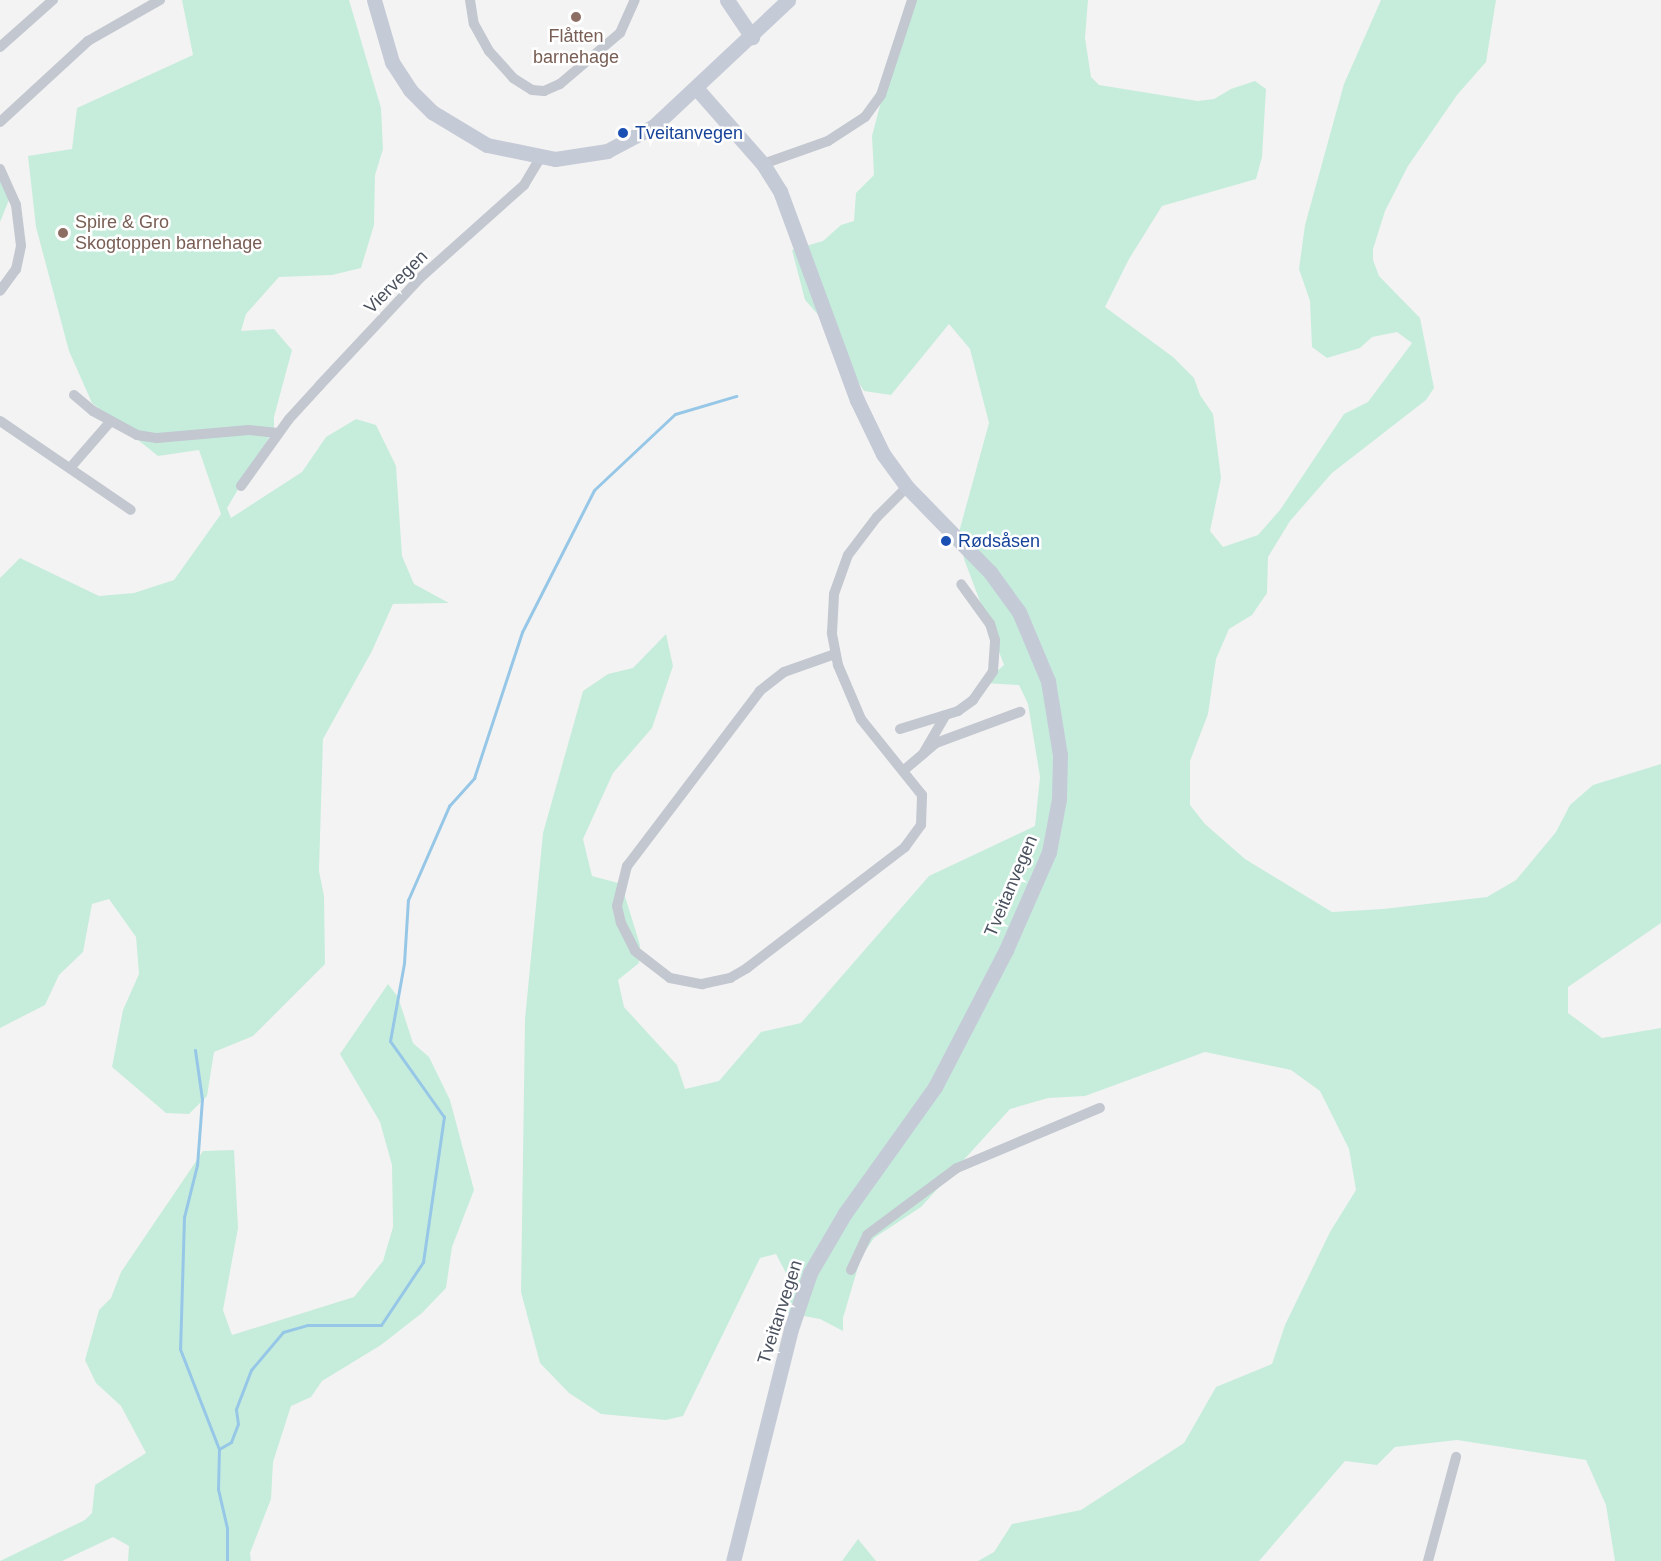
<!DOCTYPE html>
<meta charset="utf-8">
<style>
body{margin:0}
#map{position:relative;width:1661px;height:1561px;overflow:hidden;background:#f4f3f3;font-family:Helvetica,sans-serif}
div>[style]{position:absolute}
.green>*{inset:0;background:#c6eddc}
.stream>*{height:3px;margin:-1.5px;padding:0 1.5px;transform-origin:1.5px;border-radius:1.5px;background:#97c7e7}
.street>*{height:10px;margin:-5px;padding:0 5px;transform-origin:5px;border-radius:5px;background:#c2c7d0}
.secondary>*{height:15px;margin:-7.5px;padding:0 7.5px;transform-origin:7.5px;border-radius:7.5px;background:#c5cad7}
.dots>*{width:16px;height:16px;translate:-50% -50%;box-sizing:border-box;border:3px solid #fff;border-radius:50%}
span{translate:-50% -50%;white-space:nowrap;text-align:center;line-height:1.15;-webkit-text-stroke:5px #fff;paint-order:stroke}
.education-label{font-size:18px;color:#785e54}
.left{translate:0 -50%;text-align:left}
.transit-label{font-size:18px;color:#164399}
.street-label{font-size:18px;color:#4b525f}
</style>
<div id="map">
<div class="green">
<div style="clip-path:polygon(182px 0,349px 0,381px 108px,383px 149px,375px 175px,374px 225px,361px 268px,332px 275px,279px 277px,246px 314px,241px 331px,274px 329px,292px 350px,274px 417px,274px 429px,227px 508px,231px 518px,302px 472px,326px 437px,356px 419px,376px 425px,396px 466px,402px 556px,414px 584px,449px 603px,393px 604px,372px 651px,323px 739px,319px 871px,324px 896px,325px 964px,253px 1036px,214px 1052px,207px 1096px,189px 1114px,166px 1113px,112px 1067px,123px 1010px,139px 974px,136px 937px,109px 899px,92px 904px,83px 952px,59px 975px,45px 1005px,0 1028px,0 578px,20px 558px,99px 596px,134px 593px,174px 580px,221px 514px,199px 450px,158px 456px,92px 403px,69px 351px,36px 227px,28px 156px,72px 149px,77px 108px,193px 55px)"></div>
<div style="clip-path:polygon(916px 0,1088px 0,1085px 38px,1091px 77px,1099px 85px,1198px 101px,1214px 99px,1231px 89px,1255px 81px,1266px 89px,1262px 157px,1256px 179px,1162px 206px,1129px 259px,1105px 307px,1173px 357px,1194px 378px,1200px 395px,1213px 414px,1221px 478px,1210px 531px,1223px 547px,1258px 535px,1280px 510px,1344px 414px,1368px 402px,1412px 343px,1397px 332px,1372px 337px,1360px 348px,1327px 358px,1312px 347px,1310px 301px,1299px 269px,1305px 225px,1344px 84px,1381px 0,1496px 0,1486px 62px,1457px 95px,1408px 166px,1385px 211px,1373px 249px,1373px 260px,1379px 276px,1420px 318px,1434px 388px,1426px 400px,1332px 473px,1290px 521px,1268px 557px,1267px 593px,1252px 615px,1229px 629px,1216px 659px,1208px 714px,1190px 761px,1190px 805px,1205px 824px,1245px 859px,1332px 912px,1383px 909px,1487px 897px,1516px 880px,1556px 832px,1570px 805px,1593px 785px,1661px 764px,1661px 923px,1568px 987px,1568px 1013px,1602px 1038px,1661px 1028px,1661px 1561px,1615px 1561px,1606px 1505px,1586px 1460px,1457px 1440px,1395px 1447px,1377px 1465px,1345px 1461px,1259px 1561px,978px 1561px,994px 1552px,1012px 1524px,1081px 1510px,1184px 1443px,1216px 1387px,1272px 1364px,1285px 1325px,1330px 1232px,1356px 1190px,1349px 1149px,1320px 1091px,1291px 1070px,1205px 1052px,1085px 1096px,1048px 1098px,1010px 1109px,921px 1207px,874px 1238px,861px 1257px,843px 1318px,843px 1331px,820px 1319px,787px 1313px,783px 1299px,787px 1275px,776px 1254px,760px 1258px,683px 1416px,666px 1420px,601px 1414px,569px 1393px,540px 1363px,521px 1292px,525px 1019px,543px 833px,583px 691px,608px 674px,633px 668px,666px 634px,673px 666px,652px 728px,613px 773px,583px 839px,592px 876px,618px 883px,623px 890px,640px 945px,639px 963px,618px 980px,624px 1007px,677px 1065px,685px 1089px,719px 1081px,761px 1032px,801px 1023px,929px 876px,1035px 826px,1040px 777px,1028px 704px,1019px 685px,983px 683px,1004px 665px,964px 559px,959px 532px,989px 423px,970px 349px,949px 324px,891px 395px,864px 391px,850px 369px,841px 340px,805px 300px,792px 250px,823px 241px,841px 225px,854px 221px,856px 193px,874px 175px,872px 136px,892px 60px)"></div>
<div style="clip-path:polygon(0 168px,11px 195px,0 222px)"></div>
<div style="clip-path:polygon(388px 984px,398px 997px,413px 1043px,429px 1057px,450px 1100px,474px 1190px,452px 1247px,446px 1288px,422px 1313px,381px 1345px,322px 1381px,311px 1397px,291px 1406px,273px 1462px,271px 1499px,250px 1553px,251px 1561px,128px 1561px,129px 1546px,113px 1537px,62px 1561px,0 1561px,85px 1520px,92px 1513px,95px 1485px,146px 1453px,121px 1406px,96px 1383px,85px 1360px,99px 1310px,111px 1298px,121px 1272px,203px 1151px,234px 1150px,238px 1228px,223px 1310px,232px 1335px,354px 1297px,383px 1261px,393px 1227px,392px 1165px,380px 1122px,340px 1054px)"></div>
<div style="clip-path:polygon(858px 1539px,876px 1561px,842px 1561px)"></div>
</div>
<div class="stream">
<div style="left:195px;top:1050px;width:49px;rotate:81.9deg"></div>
<div style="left:202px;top:1099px;width:66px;rotate:94.3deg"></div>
<div style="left:197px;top:1165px;width:54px;rotate:104deg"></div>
<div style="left:184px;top:1217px;width:132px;rotate:91.7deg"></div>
<div style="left:180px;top:1349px;width:107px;rotate:68.7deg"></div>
<div style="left:219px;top:1449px;width:40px;rotate:91.4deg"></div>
<div style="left:218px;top:1489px;width:40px;rotate:77deg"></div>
<div style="left:227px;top:1528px;width:33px;rotate:90deg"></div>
<div style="left:219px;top:1449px;width:14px;rotate:-30deg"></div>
<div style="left:231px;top:1442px;width:19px;rotate:-69deg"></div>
<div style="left:238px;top:1424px;width:15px;rotate:-98deg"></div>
<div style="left:236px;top:1409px;width:42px;rotate:-69deg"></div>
<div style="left:251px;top:1370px;width:50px;rotate:-49.9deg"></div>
<div style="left:283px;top:1332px;width:25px;rotate:-16deg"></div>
<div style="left:307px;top:1325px;width:74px"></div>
<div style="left:381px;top:1325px;width:76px;rotate:-56.3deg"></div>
<div style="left:423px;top:1262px;width:147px;rotate:-81.8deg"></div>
<div style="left:444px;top:1117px;width:93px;rotate:-125.4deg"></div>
<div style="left:390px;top:1041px;width:79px;rotate:-79.8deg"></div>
<div style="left:404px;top:963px;width:63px;rotate:-86.4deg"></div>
<div style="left:408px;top:900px;width:103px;rotate:-66.4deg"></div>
<div style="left:449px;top:806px;width:38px;rotate:-48deg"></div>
<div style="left:474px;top:778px;width:154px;rotate:-71.8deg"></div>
<div style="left:522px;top:632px;width:159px;rotate:-63.1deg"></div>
<div style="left:594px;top:490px;width:111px;rotate:-43.2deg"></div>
<div style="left:675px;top:414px;width:64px;rotate:-16.4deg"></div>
</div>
<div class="street">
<div style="left:470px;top:0;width:24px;rotate:81deg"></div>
<div style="left:474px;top:24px;width:31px;rotate:61deg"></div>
<div style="left:489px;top:51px;width:36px;rotate:48deg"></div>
<div style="left:513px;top:78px;width:22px;rotate:32deg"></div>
<div style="left:532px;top:90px;width:12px;rotate:5deg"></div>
<div style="left:544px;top:91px;width:17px;rotate:-24deg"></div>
<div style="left:560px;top:84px;width:79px;rotate:-40.4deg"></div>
<div style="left:620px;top:33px;width:36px;rotate:-66deg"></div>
<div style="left:0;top:47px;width:71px;rotate:-41.6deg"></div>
<div style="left:0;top:122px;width:120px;rotate:-42.6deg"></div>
<div style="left:88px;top:41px;width:83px;rotate:-29.7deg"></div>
<div style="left:763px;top:164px;width:69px;rotate:-19.5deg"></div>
<div style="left:828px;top:141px;width:44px;rotate:-33deg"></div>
<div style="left:865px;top:117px;width:27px;rotate:-54deg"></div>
<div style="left:881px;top:95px;width:100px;rotate:-71.9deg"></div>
<div style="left:0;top:169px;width:39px;rotate:66deg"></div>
<div style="left:16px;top:205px;width:41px;rotate:83deg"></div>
<div style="left:21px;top:246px;width:24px;rotate:102deg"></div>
<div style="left:16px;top:269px;width:27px;rotate:126deg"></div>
<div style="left:74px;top:395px;width:25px;rotate:40deg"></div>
<div style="left:93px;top:411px;width:50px;rotate:28.6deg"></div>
<div style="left:137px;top:435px;width:20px;rotate:9deg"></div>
<div style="left:157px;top:438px;width:92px;rotate:-5deg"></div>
<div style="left:249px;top:430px;width:29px;rotate:6deg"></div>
<div style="left:0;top:421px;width:158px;rotate:34.2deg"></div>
<div style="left:70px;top:468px;width:61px;rotate:-49deg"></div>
<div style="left:241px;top:486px;width:82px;rotate:-54.4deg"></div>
<div style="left:289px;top:419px;width:46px;rotate:-47.6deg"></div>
<div style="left:320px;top:385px;width:146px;rotate:-46.9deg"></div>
<div style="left:420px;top:278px;width:140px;rotate:-41.8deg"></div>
<div style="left:524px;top:185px;width:31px;rotate:-59deg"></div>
<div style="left:835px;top:654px;width:54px;rotate:160.6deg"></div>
<div style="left:784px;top:672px;width:31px;rotate:142deg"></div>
<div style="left:760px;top:691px;width:220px;rotate:127.2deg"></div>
<div style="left:627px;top:866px;width:41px;rotate:104deg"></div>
<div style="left:617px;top:906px;width:17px;rotate:77deg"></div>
<div style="left:621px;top:923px;width:31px;rotate:63deg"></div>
<div style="left:635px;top:951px;width:44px;rotate:37.6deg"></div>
<div style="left:670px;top:978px;width:33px;rotate:11deg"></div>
<div style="left:702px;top:984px;width:29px;rotate:-12deg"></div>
<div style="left:730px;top:978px;width:20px;rotate:-30deg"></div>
<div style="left:747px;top:968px;width:199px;rotate:-37.4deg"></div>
<div style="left:905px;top:847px;width:27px;rotate:-54deg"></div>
<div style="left:921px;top:825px;width:30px;rotate:-88deg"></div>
<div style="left:922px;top:795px;width:97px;rotate:-128.8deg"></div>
<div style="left:861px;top:719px;width:59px;rotate:-113.1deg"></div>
<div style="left:838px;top:665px;width:33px;rotate:-101deg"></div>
<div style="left:832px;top:633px;width:39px;rotate:-87deg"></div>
<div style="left:834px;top:594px;width:41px;rotate:-70.3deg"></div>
<div style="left:848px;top:555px;width:48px;rotate:-52.7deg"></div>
<div style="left:877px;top:517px;width:42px;rotate:-45deg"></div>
<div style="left:900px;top:729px;width:61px;rotate:-17.2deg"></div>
<div style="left:958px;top:711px;width:19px;rotate:-36deg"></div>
<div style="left:973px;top:700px;width:35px;rotate:-55deg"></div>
<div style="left:993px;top:671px;width:31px;rotate:-86deg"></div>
<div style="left:995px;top:640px;width:17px;rotate:-107deg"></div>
<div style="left:990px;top:624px;width:49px;rotate:-125.9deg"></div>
<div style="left:923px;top:754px;width:44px;rotate:-59.9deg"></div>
<div style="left:903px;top:771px;width:43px;rotate:-40.3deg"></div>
<div style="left:936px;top:743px;width:90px;rotate:-20.3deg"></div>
<div style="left:851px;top:1270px;width:38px;rotate:-65deg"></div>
<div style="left:867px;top:1235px;width:112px;rotate:-36.7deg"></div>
<div style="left:957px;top:1168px;width:155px;rotate:-22.8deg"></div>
<div style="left:1428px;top:1561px;width:108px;rotate:-74.9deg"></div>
</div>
<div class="secondary">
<div style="left:374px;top:0;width:65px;rotate:73.8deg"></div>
<div style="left:392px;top:62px;width:33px;rotate:57deg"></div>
<div style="left:410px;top:90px;width:31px;rotate:45deg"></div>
<div style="left:432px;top:112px;width:64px;rotate:31deg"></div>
<div style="left:487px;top:145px;width:69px;rotate:11.6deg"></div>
<div style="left:555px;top:159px;width:53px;rotate:-8.7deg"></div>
<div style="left:607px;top:151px;width:53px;rotate:-28deg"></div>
<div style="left:654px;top:126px;width:184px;rotate:-43.2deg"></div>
<div style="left:727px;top:0;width:45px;rotate:56deg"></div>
<div style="left:697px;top:89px;width:100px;rotate:48.7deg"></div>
<div style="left:763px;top:164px;width:32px;rotate:58deg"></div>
<div style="left:780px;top:191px;width:223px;rotate:69.8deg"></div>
<div style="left:857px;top:400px;width:60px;rotate:64.3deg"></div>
<div style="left:883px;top:454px;width:41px;rotate:54deg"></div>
<div style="left:907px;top:487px;width:119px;rotate:45.7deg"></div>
<div style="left:990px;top:572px;width:49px;rotate:54.1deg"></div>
<div style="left:1019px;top:612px;width:75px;rotate:67.2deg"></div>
<div style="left:1048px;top:681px;width:75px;rotate:80.8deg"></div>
<div style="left:1060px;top:755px;width:44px;rotate:91.3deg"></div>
<div style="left:1059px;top:799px;width:54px;rotate:100.7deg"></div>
<div style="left:1049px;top:852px;width:107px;rotate:113.7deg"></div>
<div style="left:1006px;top:950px;width:154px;rotate:117.4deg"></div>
<div style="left:935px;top:1087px;width:155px;rotate:125.5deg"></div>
<div style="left:845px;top:1213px;width:69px;rotate:120.3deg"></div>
<div style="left:810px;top:1273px;width:59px;rotate:108.7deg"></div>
<div style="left:791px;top:1329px;width:239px;rotate:104deg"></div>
</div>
<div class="dots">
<div style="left:576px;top:17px;background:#8d6e63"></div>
<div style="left:623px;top:133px;background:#1a4fb4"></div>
<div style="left:63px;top:233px;background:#8d6e63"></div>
<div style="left:946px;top:541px;background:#1a4fb4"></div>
</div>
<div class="education-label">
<span style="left:576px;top:47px">Flåtten<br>barnehage</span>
<span class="left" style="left:75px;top:233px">Spire &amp; Gro<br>Skogtoppen barnehage</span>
</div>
<div class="transit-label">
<span class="left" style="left:635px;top:133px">Tveitanvegen</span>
<span class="left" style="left:958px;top:541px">Rødsåsen</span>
</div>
<div class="street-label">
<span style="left:396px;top:282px;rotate:-45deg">Viervegen</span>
<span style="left:1011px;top:886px;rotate:-67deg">Tveitanvegen</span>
<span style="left:780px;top:1312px;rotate:-72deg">Tveitanvegen</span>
</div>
</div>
